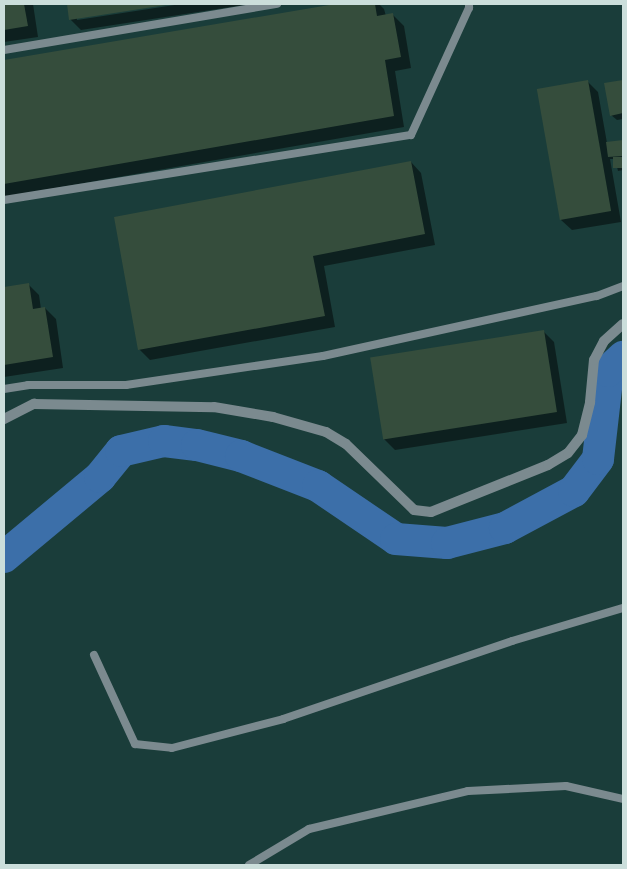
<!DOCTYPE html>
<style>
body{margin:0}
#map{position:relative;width:627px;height:869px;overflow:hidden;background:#1a3d3a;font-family:"Zilla Slab",serif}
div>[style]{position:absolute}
.shadow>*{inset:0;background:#0007}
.river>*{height:32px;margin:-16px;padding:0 16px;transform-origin:16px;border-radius:16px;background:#3c6fa9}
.building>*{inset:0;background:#354d3c;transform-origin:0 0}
.service>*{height:8px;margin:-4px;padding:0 4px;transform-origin:4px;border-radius:4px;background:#7b8a8f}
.tertiary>*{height:10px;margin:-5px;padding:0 5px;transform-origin:5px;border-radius:5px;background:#7b8a8f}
span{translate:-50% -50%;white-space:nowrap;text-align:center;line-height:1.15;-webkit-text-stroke:4.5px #0e3330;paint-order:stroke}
.frame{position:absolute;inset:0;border:5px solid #cbdedb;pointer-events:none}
</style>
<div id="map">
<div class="shadow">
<div style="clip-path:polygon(4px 4px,33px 4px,38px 37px,4px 42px)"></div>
<div style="clip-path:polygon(68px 4px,165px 4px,77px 17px,77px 20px,181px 4px,250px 4px,81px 30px,70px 19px)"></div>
<div style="clip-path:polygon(342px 4px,379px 4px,384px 9px,386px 16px,393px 15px,404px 26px,411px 68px,395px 71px,404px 127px,4px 197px,4px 61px)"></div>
<div style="clip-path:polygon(623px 81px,623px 119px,617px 120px,611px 115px,606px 84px)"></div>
<div style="clip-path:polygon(588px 82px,598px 92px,607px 143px,623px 141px,623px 170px,618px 171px,615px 159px,610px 159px,621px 222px,572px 230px,561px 220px)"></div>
<div style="clip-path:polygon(411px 162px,421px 173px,435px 245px,324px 266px,335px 327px,150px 360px,139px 349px)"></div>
<div style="clip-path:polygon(28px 284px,39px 295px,41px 309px,45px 308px,56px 319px,63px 368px,4px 377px,4px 288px)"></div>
<div style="clip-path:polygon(543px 331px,554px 342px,567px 423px,395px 450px,384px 439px)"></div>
</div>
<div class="river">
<div style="left:4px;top:557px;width:125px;rotate:-39.8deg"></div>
<div style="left:100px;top:477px;width:33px;rotate:-51deg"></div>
<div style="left:121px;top:451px;width:44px;rotate:-13.1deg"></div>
<div style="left:164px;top:441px;width:33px;rotate:7deg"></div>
<div style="left:197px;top:445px;width:45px;rotate:14deg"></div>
<div style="left:241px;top:456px;width:83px;rotate:21.3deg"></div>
<div style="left:318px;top:486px;width:94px;rotate:34.2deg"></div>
<div style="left:396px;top:539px;width:51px;rotate:4.5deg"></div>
<div style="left:447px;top:543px;width:60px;rotate:-14.5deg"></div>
<div style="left:505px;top:528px;width:78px;rotate:-28.2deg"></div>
<div style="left:574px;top:491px;width:40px;rotate:-53deg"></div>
<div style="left:598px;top:459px;width:89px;rotate:-83.5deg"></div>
<div style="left:608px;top:371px;width:21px;rotate:-43deg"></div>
</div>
<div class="building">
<div style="clip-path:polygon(4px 4px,24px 4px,28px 26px,4px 30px)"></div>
<div style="clip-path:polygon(67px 4px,166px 4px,166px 5px,69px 20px)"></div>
<div style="clip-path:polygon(335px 4px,375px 4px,377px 16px,393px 13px,401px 57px,385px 60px,394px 116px,4px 184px,4px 60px)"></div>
<div style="left:588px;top:80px;width:133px;height:52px;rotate:80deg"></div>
<div style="clip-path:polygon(623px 80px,623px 113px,610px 116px,604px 83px)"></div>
<div style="clip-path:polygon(623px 140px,623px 156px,608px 157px,606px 142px)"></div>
<div style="left:623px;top:157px;width:11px;height:10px;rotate:90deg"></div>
<div style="clip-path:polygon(411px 161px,425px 234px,313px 256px,325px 316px,138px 350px,114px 217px)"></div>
<div style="clip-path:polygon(29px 283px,33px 309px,45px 307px,53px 357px,4px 365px,4px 287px)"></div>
<div style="left:544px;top:330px;width:83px;height:176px;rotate:81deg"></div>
</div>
<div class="service">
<div style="left:4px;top:50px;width:277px;rotate:-9.6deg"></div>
<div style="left:4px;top:200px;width:412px;rotate:-9.1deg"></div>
<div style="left:411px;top:135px;width:140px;rotate:-65.5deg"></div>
<div style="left:469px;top:8px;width:4px;rotate:-90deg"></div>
<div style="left:4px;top:389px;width:24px;rotate:-9deg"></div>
<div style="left:28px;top:385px;width:98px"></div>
<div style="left:126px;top:385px;width:199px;rotate:-8.4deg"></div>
<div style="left:323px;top:356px;width:280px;rotate:-12.4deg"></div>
<div style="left:597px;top:296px;width:28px;rotate:-21deg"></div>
<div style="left:94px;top:655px;width:98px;rotate:65.3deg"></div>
<div style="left:135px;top:744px;width:37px;rotate:6deg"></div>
<div style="left:172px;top:748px;width:115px;rotate:-14.6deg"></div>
<div style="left:283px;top:719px;width:242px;rotate:-18.8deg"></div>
<div style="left:512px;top:641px;width:116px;rotate:-16.6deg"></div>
<div style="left:249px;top:865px;width:70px;rotate:-31deg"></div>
<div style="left:309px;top:829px;width:163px;rotate:-13.4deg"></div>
<div style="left:468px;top:791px;width:98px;rotate:-2.9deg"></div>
<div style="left:566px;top:786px;width:58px;rotate:12.8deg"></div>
</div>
<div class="tertiary">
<div style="left:4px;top:419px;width:34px;rotate:-27deg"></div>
<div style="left:34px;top:404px;width:180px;rotate:1deg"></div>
<div style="left:214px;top:407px;width:60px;rotate:9.6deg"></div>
<div style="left:273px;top:417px;width:55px;rotate:15.8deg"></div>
<div style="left:326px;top:432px;width:23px;rotate:31deg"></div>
<div style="left:346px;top:444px;width:95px;rotate:44.1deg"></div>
<div style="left:414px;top:510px;width:17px;rotate:7deg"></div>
<div style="left:431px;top:512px;width:126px;rotate:-21.9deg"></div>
<div style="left:548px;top:465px;width:23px;rotate:-31deg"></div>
<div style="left:568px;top:453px;width:23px;rotate:-52deg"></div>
<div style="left:582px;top:435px;width:34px;rotate:-76deg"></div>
<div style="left:590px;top:402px;width:42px;rotate:-84.6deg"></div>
<div style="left:594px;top:360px;width:21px;rotate:-62deg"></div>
<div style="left:604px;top:341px;width:25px;rotate:-42deg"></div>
</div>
<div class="frame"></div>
</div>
